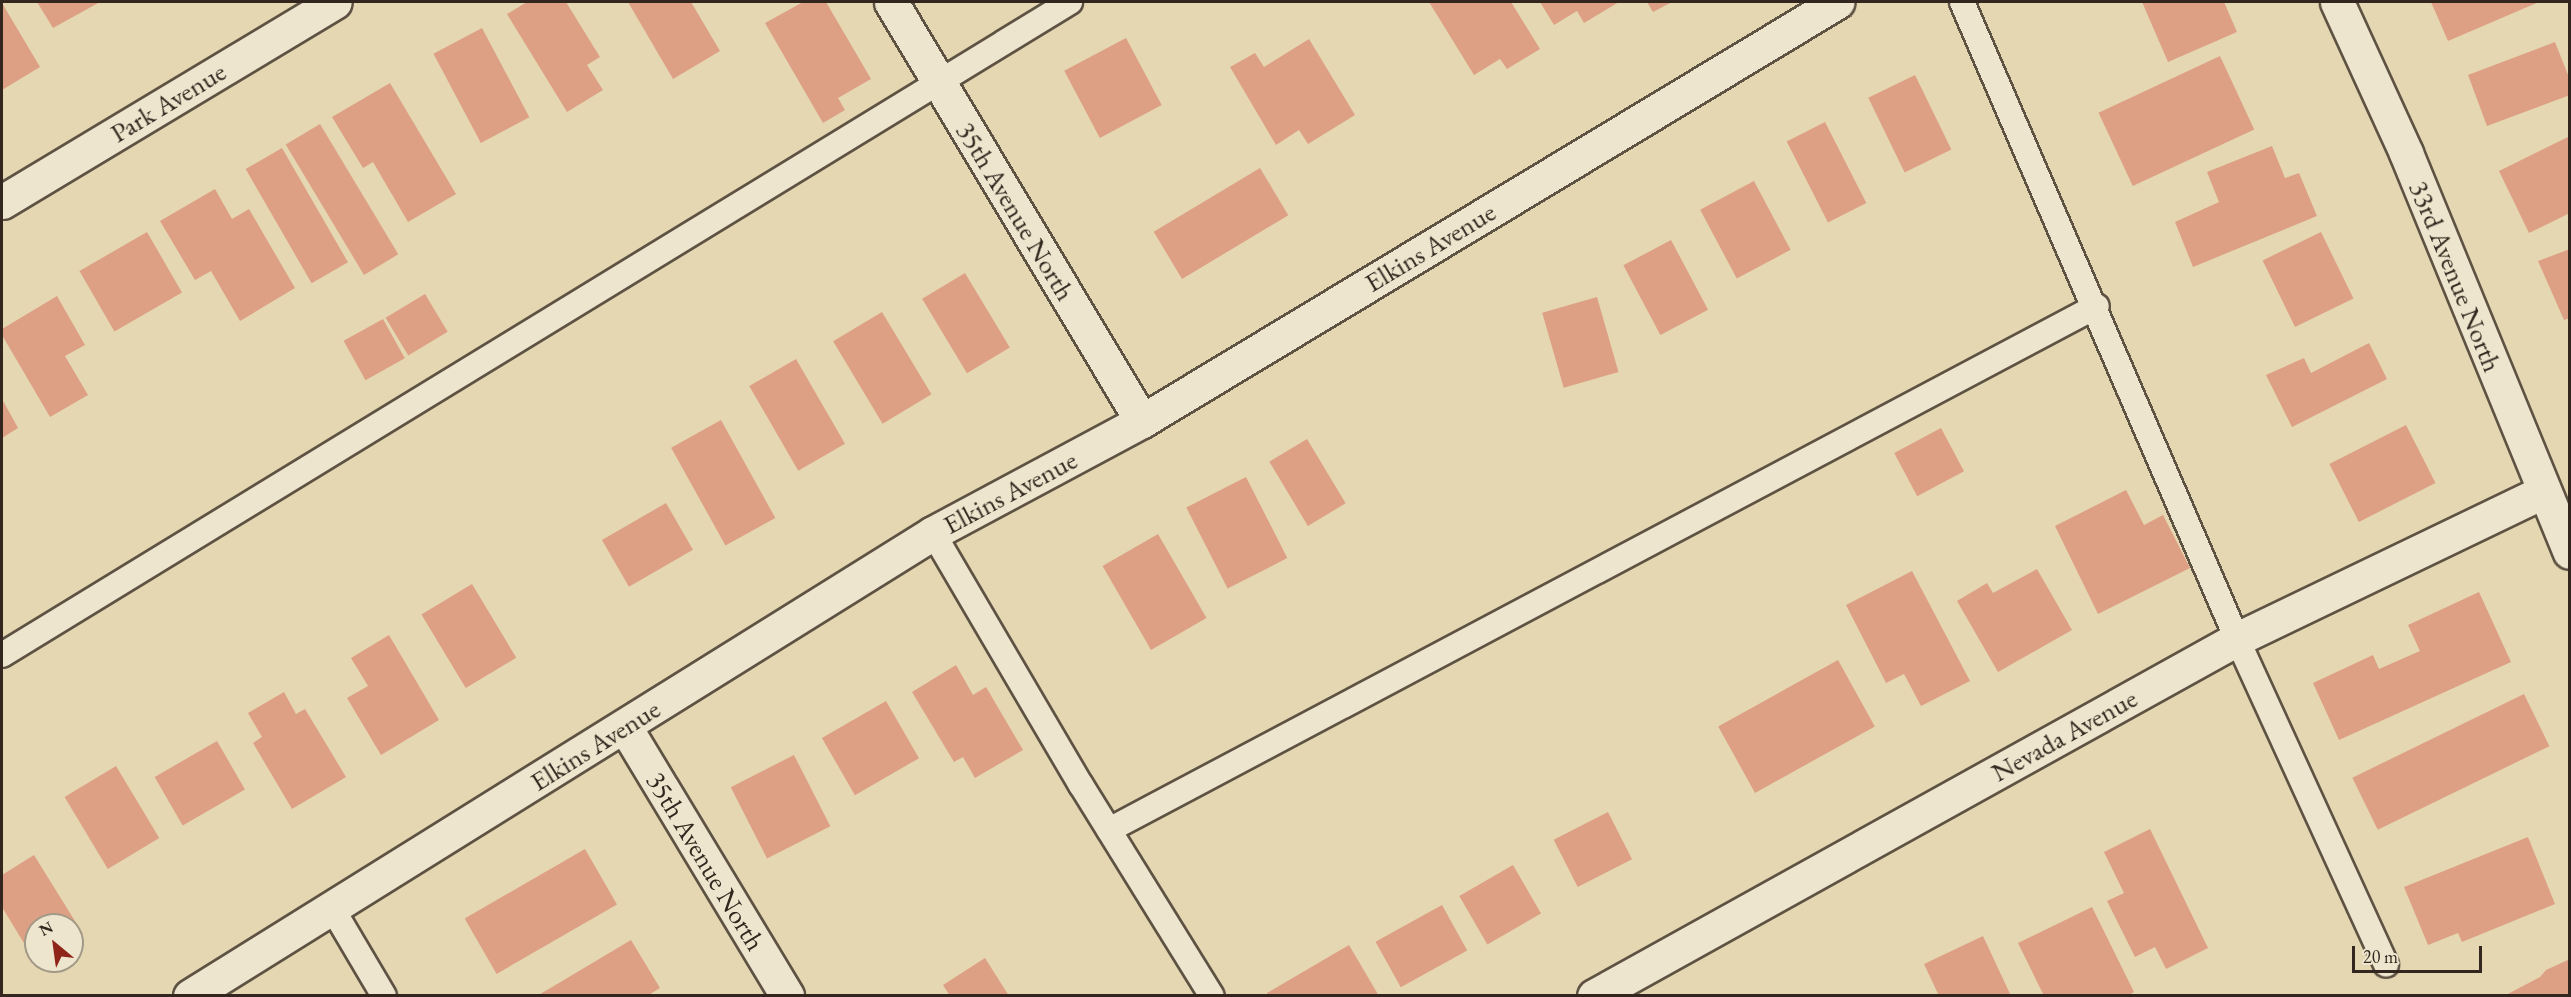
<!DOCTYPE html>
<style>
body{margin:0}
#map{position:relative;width:2571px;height:997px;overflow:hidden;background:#e4d7b2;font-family:"EB Garamond",serif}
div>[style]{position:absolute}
.building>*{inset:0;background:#dea085;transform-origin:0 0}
.roads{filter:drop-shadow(2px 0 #5e5243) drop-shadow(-2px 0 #5e5243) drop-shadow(0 2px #5e5243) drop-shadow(0 -2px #5e5243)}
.service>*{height:24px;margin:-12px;padding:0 12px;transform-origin:12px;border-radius:12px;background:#ede5cd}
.minor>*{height:33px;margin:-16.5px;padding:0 16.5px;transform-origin:16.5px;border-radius:16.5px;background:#ede5cd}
span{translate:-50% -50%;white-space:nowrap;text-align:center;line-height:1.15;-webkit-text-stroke:4.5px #ede5cd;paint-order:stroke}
.street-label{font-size:27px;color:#32261e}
.frame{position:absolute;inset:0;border:3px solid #32261e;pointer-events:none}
.north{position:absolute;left:24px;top:913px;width:60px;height:60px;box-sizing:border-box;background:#ede5cd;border:2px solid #a29987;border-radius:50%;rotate:331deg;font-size:16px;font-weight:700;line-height:24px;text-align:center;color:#32261e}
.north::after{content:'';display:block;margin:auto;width:21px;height:27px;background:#8f2418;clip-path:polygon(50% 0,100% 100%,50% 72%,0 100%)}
.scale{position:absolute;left:2352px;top:946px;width:130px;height:27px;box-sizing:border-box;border:3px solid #32261e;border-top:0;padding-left:8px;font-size:18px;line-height:21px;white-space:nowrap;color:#32261e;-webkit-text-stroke:4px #ede5cd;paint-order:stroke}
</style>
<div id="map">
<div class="building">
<div style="clip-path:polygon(37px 2px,100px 2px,53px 28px)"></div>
<div style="clip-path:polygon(527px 2px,566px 2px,600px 57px,587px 65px,603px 90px,567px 112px,507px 14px)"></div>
<div style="clip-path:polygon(628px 2px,691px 2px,720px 51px,673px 79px)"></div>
<div style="clip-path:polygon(803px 2px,826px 2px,871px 79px,838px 98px,845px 110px,823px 123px,765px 23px)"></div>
<div style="clip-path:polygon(1429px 2px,1511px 2px,1540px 49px,1507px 69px,1500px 59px,1474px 75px)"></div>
<div style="clip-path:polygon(1540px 2px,1619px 2px,1584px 23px,1577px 11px,1554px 25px)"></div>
<div style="clip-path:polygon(1647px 2px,1672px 2px,1653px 12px)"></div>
<div style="clip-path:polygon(2142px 2px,2224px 2px,2237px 32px,2168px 62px)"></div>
<div style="clip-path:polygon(2431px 2px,2539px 2px,2448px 41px)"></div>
<div style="clip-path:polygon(2px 3px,40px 67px,2px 90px)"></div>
<div style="left:482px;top:28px;width:101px;height:55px;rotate:62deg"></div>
<div style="left:1126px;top:38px;width:76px;height:70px;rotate:62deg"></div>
<div style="clip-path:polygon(1309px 39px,1355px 115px,1308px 144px,1299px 130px,1276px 145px,1230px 67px,1255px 53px,1264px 67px)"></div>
<div style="clip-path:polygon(2555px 42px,2570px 80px,2570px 95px,2487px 126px,2468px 75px)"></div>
<div style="left:2220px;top:56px;width:81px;height:134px;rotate:65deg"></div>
<div style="left:1915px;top:75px;width:83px;height:52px;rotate:64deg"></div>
<div style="clip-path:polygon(390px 83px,456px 194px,408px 222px,373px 162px,363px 168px,332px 117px)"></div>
<div style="left:1825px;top:122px;width:91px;height:43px;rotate:63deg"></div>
<div style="left:320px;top:124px;width:152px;height:40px;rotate:59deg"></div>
<div style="clip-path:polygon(2570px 136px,2570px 213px,2529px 233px,2499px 171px)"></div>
<div style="clip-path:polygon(2272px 146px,2285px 178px,2299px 173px,2317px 216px,2193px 267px,2175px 222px,2219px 202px,2207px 172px)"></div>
<div style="left:282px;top:148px;width:132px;height:42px;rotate:60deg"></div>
<div style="left:1260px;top:168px;width:55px;height:124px;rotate:59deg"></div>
<div style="left:1754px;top:181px;width:78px;height:61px;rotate:62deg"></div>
<div style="clip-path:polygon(215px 189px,232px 219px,249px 209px,295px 288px,240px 321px,211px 271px,195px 280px,160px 221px)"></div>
<div style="left:147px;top:232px;width:70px;height:78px;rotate:60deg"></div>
<div style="left:2321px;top:232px;width:74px;height:65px;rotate:64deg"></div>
<div style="left:1671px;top:240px;width:79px;height:54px;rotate:62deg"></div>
<div style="clip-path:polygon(2570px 249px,2570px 318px,2564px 320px,2538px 261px)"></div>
<div style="left:965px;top:273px;width:87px;height:50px;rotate:59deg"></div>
<div style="left:425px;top:294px;width:44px;height:46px;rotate:59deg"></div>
<div style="clip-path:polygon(57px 296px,85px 345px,65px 356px,88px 395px,50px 417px,2px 335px,2px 329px)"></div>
<div style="left:1597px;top:297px;width:78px;height:57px;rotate:74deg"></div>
<div style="left:882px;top:312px;width:96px;height:57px;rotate:59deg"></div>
<div style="left:383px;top:319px;width:45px;height:45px;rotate:61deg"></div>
<div style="clip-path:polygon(2369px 343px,2387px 379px,2292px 427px,2266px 375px,2304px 358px,2311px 373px)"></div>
<div style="left:796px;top:359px;width:98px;height:54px;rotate:60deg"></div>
<div style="clip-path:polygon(2px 399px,18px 428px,2px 438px)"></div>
<div style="left:721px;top:420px;width:112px;height:57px;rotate:61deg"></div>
<div style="left:2406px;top:425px;width:65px;height:86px;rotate:63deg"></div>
<div style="left:1941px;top:428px;width:49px;height:53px;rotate:62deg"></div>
<div style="left:1307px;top:439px;width:75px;height:44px;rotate:59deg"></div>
<div style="left:1246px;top:477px;width:91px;height:67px;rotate:63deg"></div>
<div style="clip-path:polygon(2126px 490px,2144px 525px,2163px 515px,2190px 568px,2098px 614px,2055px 526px)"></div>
<div style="left:666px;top:503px;width:54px;height:74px;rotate:60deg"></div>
<div style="left:1158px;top:534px;width:97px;height:64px;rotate:60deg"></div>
<div style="clip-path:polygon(2037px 569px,2072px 630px,1998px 672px,1957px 601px,1987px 583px,1993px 593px)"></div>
<div style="clip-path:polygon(1912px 571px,1970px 681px,1921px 706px,1904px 674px,1886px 683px,1846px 605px)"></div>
<div style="left:472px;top:584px;width:86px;height:59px;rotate:59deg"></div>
<div style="clip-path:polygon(2479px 592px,2511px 662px,2339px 740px,2313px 683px,2373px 655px,2379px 669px,2420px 651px,2408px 625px)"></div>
<div style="clip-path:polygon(389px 635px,439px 720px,381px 755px,347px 698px,368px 686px,351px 658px)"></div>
<div style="left:1838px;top:660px;width:76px;height:137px;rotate:61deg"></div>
<div style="clip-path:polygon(956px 665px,973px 695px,986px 687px,1023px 750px,975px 778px,963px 757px,954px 762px,912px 692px)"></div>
<div style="clip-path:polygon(284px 692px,296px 714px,305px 709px,346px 777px,292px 809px,253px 743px,262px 737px,248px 713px)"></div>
<div style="left:2524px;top:694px;width:58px;height:191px;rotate:64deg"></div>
<div style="left:886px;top:701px;width:66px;height:74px;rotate:60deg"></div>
<div style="left:217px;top:741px;width:56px;height:72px;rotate:60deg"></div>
<div style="left:794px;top:755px;width:80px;height:71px;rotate:63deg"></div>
<div style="left:116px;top:766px;width:84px;height:60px;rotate:59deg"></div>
<div style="left:1608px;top:812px;width:53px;height:61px;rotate:63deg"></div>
<div style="clip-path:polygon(2150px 829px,2208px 948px,2166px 969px,2155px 947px,2135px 957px,2107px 901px,2124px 893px,2104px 852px)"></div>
<div style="clip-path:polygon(2528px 837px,2555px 904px,2462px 942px,2458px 933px,2428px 945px,2404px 887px)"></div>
<div style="left:585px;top:849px;width:64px;height:139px;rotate:60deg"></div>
<div style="clip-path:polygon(34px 855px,83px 934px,72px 941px,72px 925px,36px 925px,36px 963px,2px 907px,2px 875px)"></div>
<div style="left:1513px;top:865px;width:56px;height:62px;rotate:60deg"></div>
<div style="left:1442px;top:905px;width:52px;height:76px;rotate:61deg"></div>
<div style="clip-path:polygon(2092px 907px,2134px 992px,2127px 996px,2044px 996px,2018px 943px)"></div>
<div style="clip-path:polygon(1983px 936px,2011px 996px,1939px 996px,1924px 964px)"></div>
<div style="clip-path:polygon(631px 940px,660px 988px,647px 996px,537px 996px)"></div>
<div style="clip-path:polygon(1349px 945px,1379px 996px,1268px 996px,1267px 993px)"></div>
<div style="clip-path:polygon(985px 958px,1009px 996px,950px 996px,943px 985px)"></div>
<div style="clip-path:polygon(2570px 959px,2570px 996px,2504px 996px,2540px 977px,2546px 970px)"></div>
</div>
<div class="roads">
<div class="service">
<div style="left:1962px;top:2px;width:694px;rotate:66.65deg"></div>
<div style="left:2237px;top:639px;width:358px;rotate:65.4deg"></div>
<div style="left:933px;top:533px;width:292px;rotate:59.6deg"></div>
<div style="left:1081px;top:785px;width:248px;rotate:58.2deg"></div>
<div style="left:2px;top:655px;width:1252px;rotate:-31.44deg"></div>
<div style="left:1109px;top:830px;width:1118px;rotate:-27.94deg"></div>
<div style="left:332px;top:908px;width:102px;rotate:59.4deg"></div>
</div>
<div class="minor">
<div style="left:891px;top:2px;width:488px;rotate:59.1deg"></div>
<div style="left:2337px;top:2px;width:166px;rotate:65.4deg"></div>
<div style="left:2406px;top:153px;width:431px;rotate:67.7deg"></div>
<div style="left:2px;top:202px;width:388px;rotate:-31deg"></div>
<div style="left:625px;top:727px;width:314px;rotate:58.9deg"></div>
<div style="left:190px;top:996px;width:875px;rotate:-31.93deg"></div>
<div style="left:933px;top:533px;width:237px;rotate:-28.2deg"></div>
<div style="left:1142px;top:421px;width:812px;rotate:-31.08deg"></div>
<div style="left:1594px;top:996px;width:735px;rotate:-29.04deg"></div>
<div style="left:2237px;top:639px;width:339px;rotate:-25.7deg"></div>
</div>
</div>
<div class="street-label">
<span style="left:168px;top:102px;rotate:-31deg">Park Avenue</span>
<span style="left:1016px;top:211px;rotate:59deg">35th Avenue North</span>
<span style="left:1430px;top:247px;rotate:-31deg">Elkins Avenue</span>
<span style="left:2456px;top:276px;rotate:68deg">33rd Avenue North</span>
<span style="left:1010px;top:492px;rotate:-28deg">Elkins Avenue</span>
<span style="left:2064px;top:735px;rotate:-29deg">Nevada Avenue</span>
<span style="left:595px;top:745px;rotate:-32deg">Elkins Avenue</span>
<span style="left:706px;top:861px;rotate:59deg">35th Avenue North</span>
</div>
<div class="frame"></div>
<div class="north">N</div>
<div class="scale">20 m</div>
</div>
